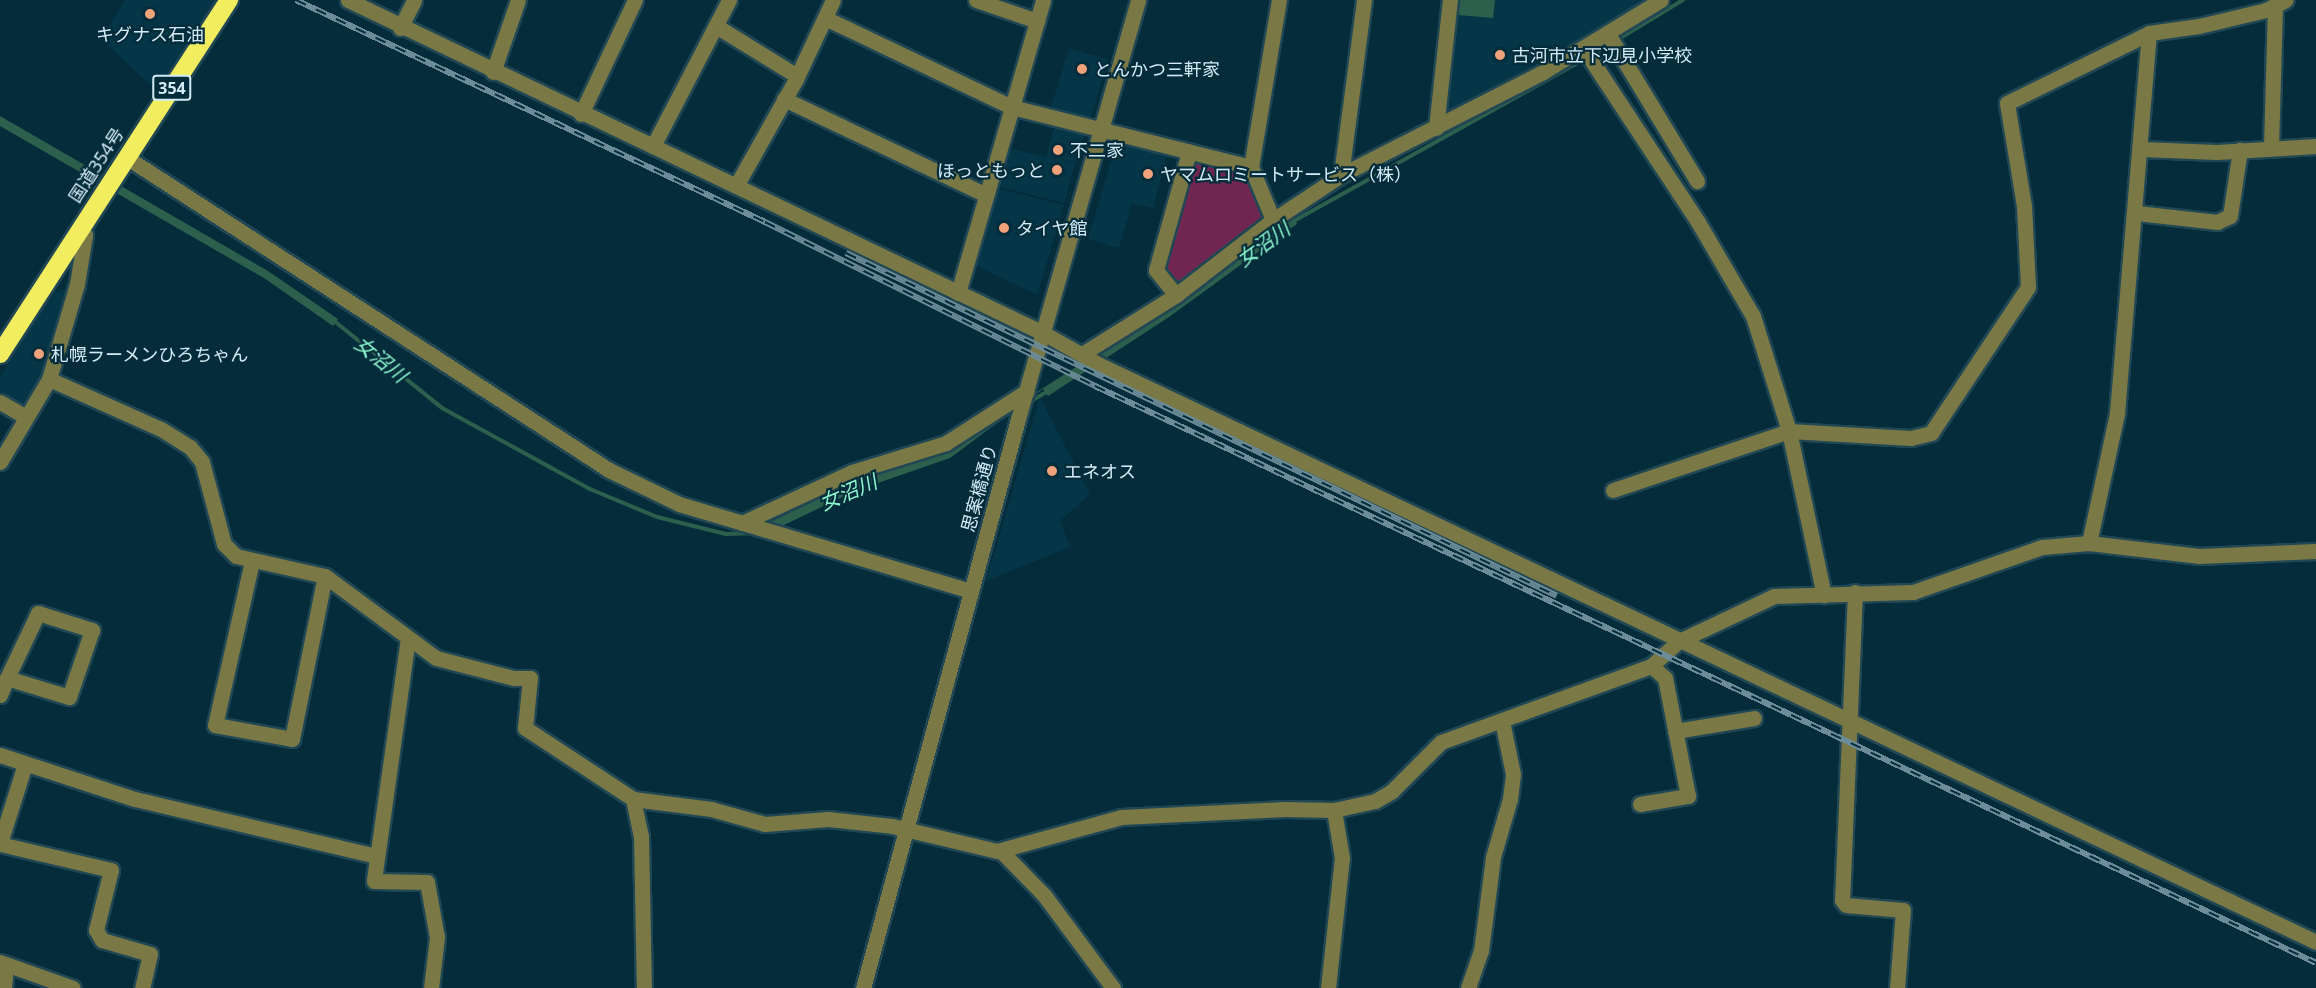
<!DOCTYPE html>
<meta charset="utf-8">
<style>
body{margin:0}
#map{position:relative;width:2316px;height:988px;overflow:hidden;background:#042c3a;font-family:"Noto Sans","Noto Sans JP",sans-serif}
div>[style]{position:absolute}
.built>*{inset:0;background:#043648;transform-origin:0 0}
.green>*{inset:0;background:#712652}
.water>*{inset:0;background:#2c604d}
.stream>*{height:4px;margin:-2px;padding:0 2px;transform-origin:2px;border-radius:2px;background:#2c604d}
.roads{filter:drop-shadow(2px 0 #214754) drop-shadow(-2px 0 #214754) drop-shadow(0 2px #214754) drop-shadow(0 -2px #214754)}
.minor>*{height:15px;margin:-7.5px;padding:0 7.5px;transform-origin:7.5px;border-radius:7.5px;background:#7a7946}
.highway>*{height:18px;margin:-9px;padding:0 9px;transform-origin:9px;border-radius:9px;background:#f1ed5f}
.rail>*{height:6px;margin-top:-3px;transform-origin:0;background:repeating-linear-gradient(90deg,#042c3a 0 11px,#6c8c99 0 22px);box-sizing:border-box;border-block:2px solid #6c8c99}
.dots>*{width:16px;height:16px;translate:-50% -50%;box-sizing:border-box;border:3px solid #042c3a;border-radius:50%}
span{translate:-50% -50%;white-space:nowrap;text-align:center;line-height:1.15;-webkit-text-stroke:4.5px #042c3a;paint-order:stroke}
.shield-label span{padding:2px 4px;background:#042c3a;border:2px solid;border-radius:4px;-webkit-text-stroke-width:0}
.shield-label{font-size:16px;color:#d2ebf7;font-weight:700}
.poi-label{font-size:18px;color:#d2ebf7}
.left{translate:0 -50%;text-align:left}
.right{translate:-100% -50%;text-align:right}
.street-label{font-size:18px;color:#d2ebf7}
.water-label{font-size:20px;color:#8ef8d0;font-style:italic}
</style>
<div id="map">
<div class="built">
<div style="clip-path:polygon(125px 0,215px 0,156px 90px,101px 39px)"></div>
<div style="clip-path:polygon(1456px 0,1647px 0,1449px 114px,1444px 110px)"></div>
<div style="left:1069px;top:48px;width:41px;height:63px;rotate:17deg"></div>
<div style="clip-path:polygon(1056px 122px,1086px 129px,1076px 163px,1058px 159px,1075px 164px,1064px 203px,996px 186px,1008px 148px,1046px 157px)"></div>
<div style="clip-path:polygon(1118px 137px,1169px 149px,1153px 208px,1132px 203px,1119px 248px,1088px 239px)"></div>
<div style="clip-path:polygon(996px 188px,1064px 205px,1037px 295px,977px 266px)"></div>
<div style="clip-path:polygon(72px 287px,44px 378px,22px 409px,0 393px,0 377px,48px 300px,57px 292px)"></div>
<div style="clip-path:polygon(1040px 397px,1090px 494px,1060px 521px,1070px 547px,986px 581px)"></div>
</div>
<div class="green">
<div style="clip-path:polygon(1189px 152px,1251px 167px,1273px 220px,1176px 295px,1156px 270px)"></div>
</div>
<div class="water">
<div style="clip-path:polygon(1460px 0,1495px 0,1493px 18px,1458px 15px)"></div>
<div style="clip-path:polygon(0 116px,268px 271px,338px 319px,333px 326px,264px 278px,0 126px)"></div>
<div style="clip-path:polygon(1293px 216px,1297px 224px,1169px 317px,1048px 396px,1043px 389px,950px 458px,855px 491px,757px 538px,754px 530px,851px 483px,946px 450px,1164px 311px)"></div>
</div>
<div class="stream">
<div style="left:1617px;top:40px;width:77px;rotate:-31.2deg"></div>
<div style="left:1594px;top:54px;width:19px;rotate:-32deg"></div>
<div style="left:1292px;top:222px;width:338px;rotate:-29.1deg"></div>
<div style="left:333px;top:320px;width:140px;rotate:38.9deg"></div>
<div style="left:442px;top:408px;width:169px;rotate:28.7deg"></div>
<div style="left:590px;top:489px;width:73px;rotate:22.7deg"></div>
<div style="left:657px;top:517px;width:71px;rotate:13.8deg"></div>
<div style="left:726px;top:534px;width:31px;rotate:-2deg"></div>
<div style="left:1028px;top:403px;width:26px;rotate:-31deg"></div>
</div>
<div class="roads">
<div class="minor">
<div style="left:348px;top:0;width:771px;rotate:25.6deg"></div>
<div style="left:1043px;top:333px;width:65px;rotate:29.3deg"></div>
<div style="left:1100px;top:365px;width:1346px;rotate:25.38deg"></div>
<div style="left:976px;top:0;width:65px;rotate:19deg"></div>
<div style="left:825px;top:18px;width:207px;rotate:25.5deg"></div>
<div style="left:1012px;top:107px;width:246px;rotate:14.1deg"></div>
<div style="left:716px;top:26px;width:95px;rotate:31.7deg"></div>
<div style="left:400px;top:28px;width:31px;rotate:-63deg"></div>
<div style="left:1608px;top:34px;width:172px;rotate:58.8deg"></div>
<div style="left:1584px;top:49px;width:207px;rotate:56.6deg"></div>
<div style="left:1698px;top:222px;width:109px;rotate:59.7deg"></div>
<div style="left:1753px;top:316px;width:121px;rotate:72.6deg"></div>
<div style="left:1789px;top:431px;width:168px;rotate:78deg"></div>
<div style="left:493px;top:72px;width:76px;rotate:-70.9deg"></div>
<div style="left:784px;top:99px;width:224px;rotate:25.4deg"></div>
<div style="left:581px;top:114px;width:126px;rotate:-64.7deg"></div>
<div style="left:1436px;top:128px;width:129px;rotate:-83.8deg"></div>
<div style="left:653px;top:146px;width:165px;rotate:-62.5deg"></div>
<div style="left:2271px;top:148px;width:142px;rotate:-88.4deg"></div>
<div style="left:2141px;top:149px;width:76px;rotate:2.3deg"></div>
<div style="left:2217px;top:152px;width:99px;rotate:-3.5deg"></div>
<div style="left:126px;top:157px;width:576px;rotate:32.94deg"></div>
<div style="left:609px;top:470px;width:78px;rotate:25.9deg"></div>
<div style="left:679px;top:504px;width:305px;rotate:16.6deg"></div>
<div style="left:1341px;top:175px;width:177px;rotate:-82.5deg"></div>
<div style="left:736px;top:186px;width:123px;rotate:-60.7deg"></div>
<div style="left:796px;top:79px;width:87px;rotate:-64.9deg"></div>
<div style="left:2137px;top:213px;width:81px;rotate:6.4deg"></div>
<div style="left:2217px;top:222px;width:14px;rotate:-25deg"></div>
<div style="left:2230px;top:216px;width:67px;rotate:-81.4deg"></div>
<div style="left:1273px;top:220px;width:57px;rotate:-112.5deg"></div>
<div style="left:1251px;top:167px;width:169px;rotate:-80.5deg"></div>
<div style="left:958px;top:293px;width:305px;rotate:-73.8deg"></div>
<div style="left:1176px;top:295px;width:32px;rotate:-129deg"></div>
<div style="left:1156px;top:270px;width:123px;rotate:-74.4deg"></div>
<div style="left:1082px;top:354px;width:111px;rotate:-32.1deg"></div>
<div style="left:1176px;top:295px;width:123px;rotate:-37.7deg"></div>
<div style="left:1273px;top:220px;width:82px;rotate:-33.5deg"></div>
<div style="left:1341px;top:175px;width:227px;rotate:-27deg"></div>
<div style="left:1543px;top:72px;width:138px;rotate:-31.4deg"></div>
<div style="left:49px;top:379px;width:123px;rotate:24.1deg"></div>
<div style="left:161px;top:429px;width:34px;rotate:32deg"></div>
<div style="left:190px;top:447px;width:19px;rotate:51deg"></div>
<div style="left:202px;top:462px;width:85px;rotate:75deg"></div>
<div style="left:224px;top:544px;width:17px;rotate:45deg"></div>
<div style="left:236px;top:556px;width:91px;rotate:12.7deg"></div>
<div style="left:325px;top:576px;width:138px;rotate:36.5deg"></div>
<div style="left:436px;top:658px;width:81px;rotate:14.4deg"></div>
<div style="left:514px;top:678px;width:16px"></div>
<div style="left:530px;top:678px;width:50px;rotate:95.7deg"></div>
<div style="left:525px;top:728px;width:129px;rotate:33.3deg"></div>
<div style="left:633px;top:799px;width:79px;rotate:7.3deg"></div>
<div style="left:711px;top:809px;width:56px;rotate:15.5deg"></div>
<div style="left:765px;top:824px;width:63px;rotate:-4.5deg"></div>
<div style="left:828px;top:819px;width:64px;rotate:6.2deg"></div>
<div style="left:892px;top:826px;width:108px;rotate:13.4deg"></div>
<div style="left:997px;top:851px;width:129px;rotate:-15.3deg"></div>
<div style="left:1121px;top:817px;width:164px;rotate:-2.8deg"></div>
<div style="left:1285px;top:809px;width:49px;rotate:1.2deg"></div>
<div style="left:1334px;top:810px;width:42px;rotate:-12.4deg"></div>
<div style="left:1375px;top:801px;width:20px;rotate:-30deg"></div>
<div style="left:1392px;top:791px;width:69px;rotate:-45deg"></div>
<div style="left:1441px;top:742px;width:223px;rotate:-19.9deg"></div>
<div style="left:1651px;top:666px;width:38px;rotate:-42deg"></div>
<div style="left:1679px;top:641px;width:105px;rotate:-25.3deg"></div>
<div style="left:1774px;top:596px;width:139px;rotate:-1.6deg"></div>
<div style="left:1913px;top:592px;width:137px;rotate:-19.2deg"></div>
<div style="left:2042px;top:547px;width:47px;rotate:-4.9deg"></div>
<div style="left:2089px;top:543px;width:111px;rotate:6.7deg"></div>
<div style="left:2199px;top:556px;width:117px;rotate:-2.4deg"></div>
<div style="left:0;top:402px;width:30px;rotate:30deg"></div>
<div style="left:0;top:462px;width:96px;rotate:-59.4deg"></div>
<div style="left:49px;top:379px;width:99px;rotate:-73.6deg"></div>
<div style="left:77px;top:284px;width:50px;rotate:-80.7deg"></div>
<div style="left:85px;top:235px;width:9px;rotate:-122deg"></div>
<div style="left:1613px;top:490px;width:186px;rotate:-18.5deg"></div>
<div style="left:1789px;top:431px;width:122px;rotate:3.3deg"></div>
<div style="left:1911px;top:438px;width:21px;rotate:-14deg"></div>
<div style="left:1931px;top:433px;width:175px;rotate:-56.4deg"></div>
<div style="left:2028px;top:287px;width:81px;rotate:-92.8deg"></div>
<div style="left:2024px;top:206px;width:104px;rotate:-99.4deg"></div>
<div style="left:2007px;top:103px;width:158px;rotate:-26.2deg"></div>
<div style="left:2149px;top:33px;width:50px;rotate:-8deg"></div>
<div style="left:2199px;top:26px;width:69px;rotate:-13.4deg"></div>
<div style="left:2266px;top:10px;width:22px;rotate:-27deg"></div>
<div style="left:742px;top:523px;width:121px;rotate:-24.9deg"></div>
<div style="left:852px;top:472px;width:98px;rotate:-17.1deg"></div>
<div style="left:946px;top:443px;width:96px;rotate:-32.7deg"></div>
<div style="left:2089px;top:543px;width:133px;rotate:-77.8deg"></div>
<div style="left:2117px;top:413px;width:381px;rotate:-85.2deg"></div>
<div style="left:252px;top:561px;width:168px;rotate:102.7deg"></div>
<div style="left:215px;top:725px;width:78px;rotate:10.3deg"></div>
<div style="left:292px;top:739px;width:166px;rotate:-78.6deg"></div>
<div style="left:1855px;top:592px;width:308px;rotate:92.4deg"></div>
<div style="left:1842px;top:900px;width:6px;rotate:51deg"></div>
<div style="left:1846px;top:905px;width:57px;rotate:5deg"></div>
<div style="left:1903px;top:910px;width:78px;rotate:94.4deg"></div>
<div style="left:408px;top:638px;width:245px;rotate:98deg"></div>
<div style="left:374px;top:881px;width:53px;rotate:1.1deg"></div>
<div style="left:427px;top:882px;width:56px;rotate:79.7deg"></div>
<div style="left:437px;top:937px;width:51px;rotate:96.7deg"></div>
<div style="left:0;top:695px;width:18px;rotate:-68deg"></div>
<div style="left:7px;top:678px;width:72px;rotate:-64.5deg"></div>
<div style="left:38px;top:613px;width:57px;rotate:17.5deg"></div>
<div style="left:92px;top:630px;width:71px;rotate:108.9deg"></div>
<div style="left:69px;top:697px;width:65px;rotate:-163deg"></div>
<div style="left:1675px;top:731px;width:80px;rotate:-9.3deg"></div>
<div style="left:0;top:755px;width:142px;rotate:18.1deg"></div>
<div style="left:135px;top:799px;width:248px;rotate:13.3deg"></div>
<div style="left:633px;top:799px;width:38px;rotate:78deg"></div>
<div style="left:641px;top:836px;width:152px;rotate:88.9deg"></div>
<div style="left:1640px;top:804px;width:49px;rotate:-9.5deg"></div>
<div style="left:1688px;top:796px;width:120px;rotate:-101deg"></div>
<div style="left:1665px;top:678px;width:18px;rotate:-139deg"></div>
<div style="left:0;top:843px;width:83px;rotate:-72.4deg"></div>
<div style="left:0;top:844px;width:114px;rotate:13.2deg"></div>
<div style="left:111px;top:870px;width:62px;rotate:104deg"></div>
<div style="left:96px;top:930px;width:12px;rotate:59deg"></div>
<div style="left:102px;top:940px;width:50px;rotate:16.3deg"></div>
<div style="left:150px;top:954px;width:35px;rotate:103deg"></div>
<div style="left:1001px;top:851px;width:62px;rotate:45.7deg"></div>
<div style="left:1044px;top:895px;width:116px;rotate:53.4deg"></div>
<div style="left:0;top:962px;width:77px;rotate:19.6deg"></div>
<div style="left:4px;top:988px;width:23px;rotate:-85deg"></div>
<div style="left:863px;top:988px;width:590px;rotate:-74.76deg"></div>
<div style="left:1018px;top:419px;width:436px;rotate:-74deg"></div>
<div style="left:1328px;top:988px;width:131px;rotate:-83.9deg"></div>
<div style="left:1342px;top:858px;width:49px;rotate:-99.5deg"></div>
<div style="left:1468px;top:988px;width:39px;rotate:-71deg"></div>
<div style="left:1481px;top:951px;width:95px;rotate:-82.7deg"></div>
<div style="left:1493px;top:857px;width:60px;rotate:-73.7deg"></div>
<div style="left:1510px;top:799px;width:25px;rotate:-83deg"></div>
<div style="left:1513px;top:774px;width:54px;rotate:-101.7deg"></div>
</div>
<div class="highway">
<div style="left:0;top:354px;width:422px;rotate:-57.1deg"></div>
</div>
</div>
<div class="rail">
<div style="left:296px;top:0;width:519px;rotate:25.33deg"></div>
<div style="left:765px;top:222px;width:369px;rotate:26.4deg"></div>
<div style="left:1095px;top:386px;width:1350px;rotate:25.29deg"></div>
<div style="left:846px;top:253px;width:789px;rotate:25.75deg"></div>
</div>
<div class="dots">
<div style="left:150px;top:14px;background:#f0a27a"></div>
<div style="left:1500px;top:55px;background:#f0a27a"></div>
<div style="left:1082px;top:69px;background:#f0a27a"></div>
<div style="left:1058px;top:150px;background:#f0a27a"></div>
<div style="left:1057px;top:170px;background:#f0a27a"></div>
<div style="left:1148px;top:174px;background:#f0a27a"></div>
<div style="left:1004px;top:228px;background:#f0a27a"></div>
<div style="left:39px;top:354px;background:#f0a27a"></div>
<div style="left:1052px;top:471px;background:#f0a27a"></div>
</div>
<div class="shield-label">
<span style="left:172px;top:88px">354</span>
</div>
<div class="poi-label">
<span style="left:150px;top:34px">キグナス石油</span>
<span class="left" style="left:1512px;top:55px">古河市立下辺見小学校</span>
<span class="left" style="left:1094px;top:69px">とんかつ三軒家</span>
<span class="left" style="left:1070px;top:150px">不二家</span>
<span class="right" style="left:1045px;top:170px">ほっともっと</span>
<span class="left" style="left:1160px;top:174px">ヤマムロミートサービス（株）</span>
<span class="left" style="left:1016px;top:228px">タイヤ館</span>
<span class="left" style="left:51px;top:354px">札幌ラーメンひろちゃん</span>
<span class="left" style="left:1064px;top:471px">エネオス</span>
</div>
<div class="street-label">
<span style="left:96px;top:165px;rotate:-57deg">国道354号</span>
<span style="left:979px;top:488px;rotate:-75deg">思案橋通り</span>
</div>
<div class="water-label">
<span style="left:1263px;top:244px;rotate:-36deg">女沼川</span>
<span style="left:381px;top:359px;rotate:39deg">女沼川</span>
<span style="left:848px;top:492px;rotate:-23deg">女沼川</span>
</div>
</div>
